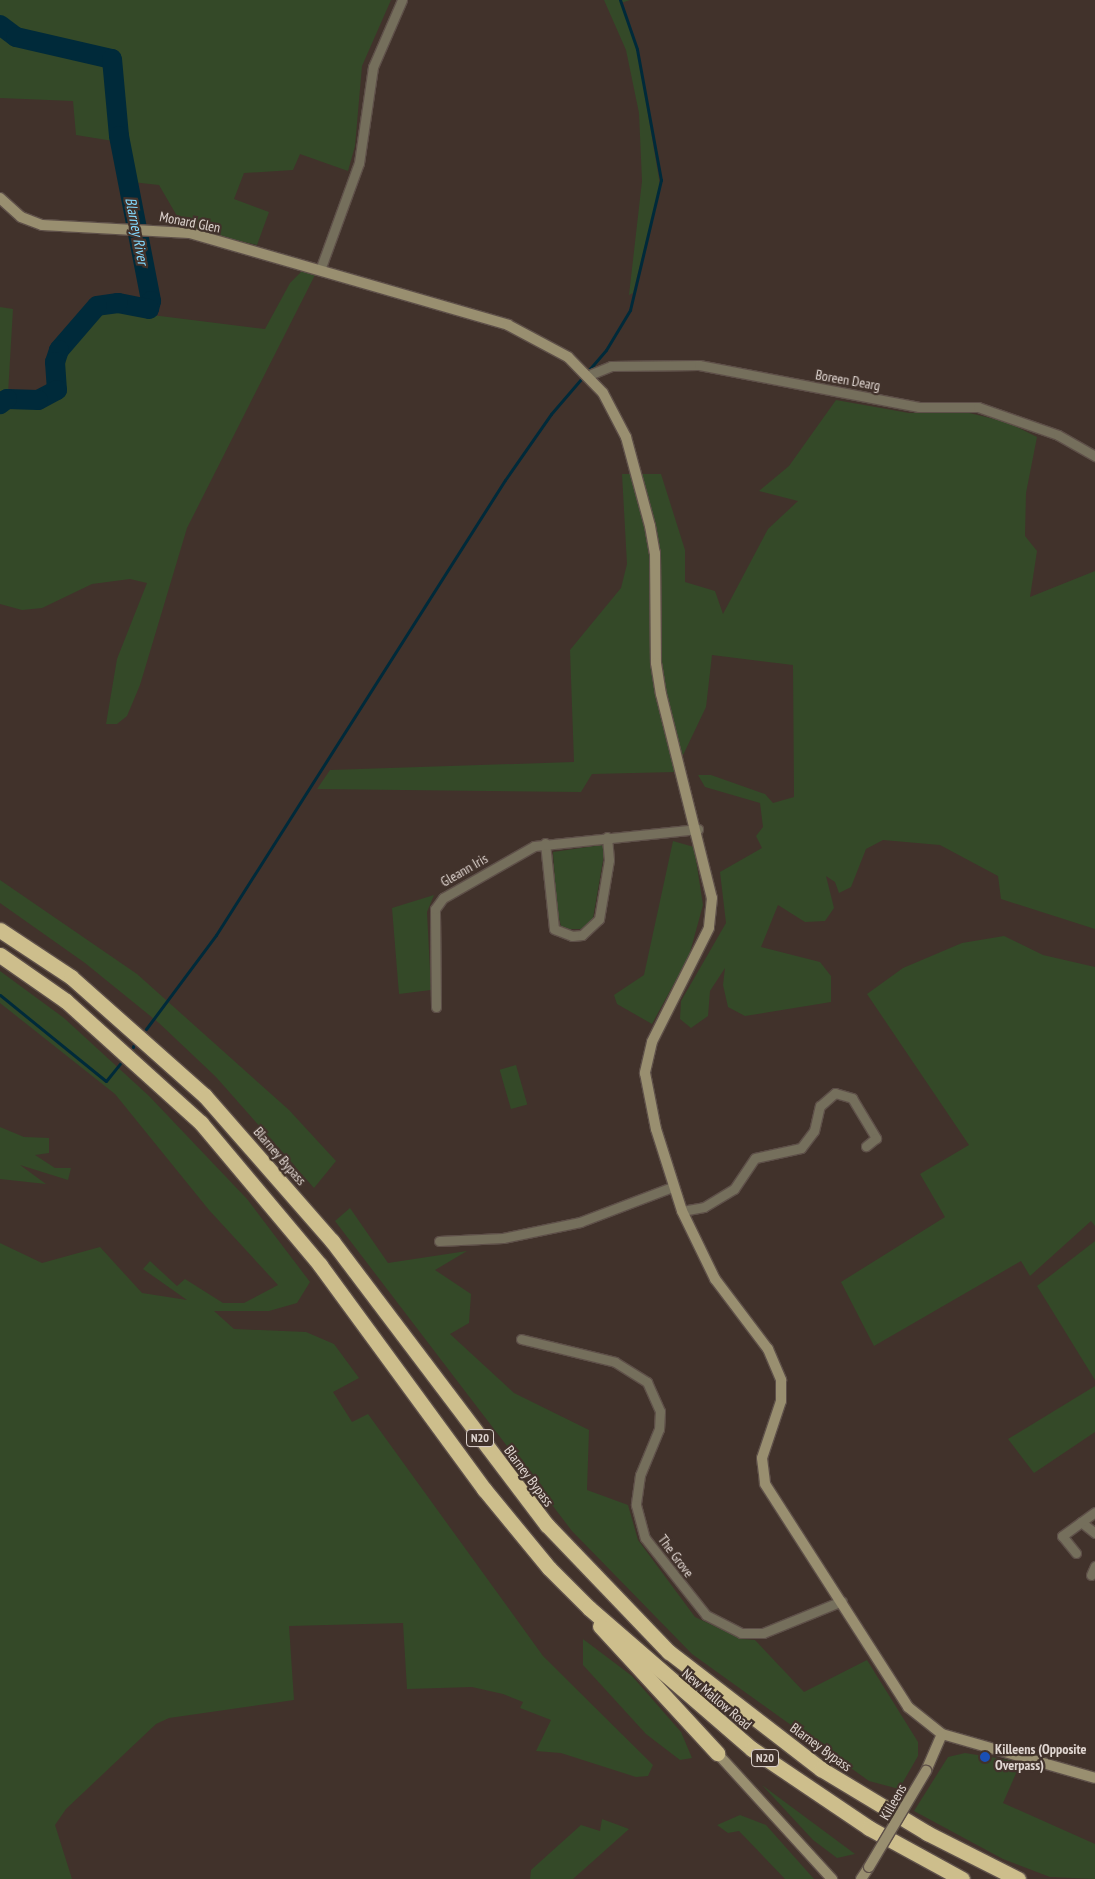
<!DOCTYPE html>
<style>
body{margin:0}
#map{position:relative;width:1095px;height:1879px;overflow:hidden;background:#41322b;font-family:"PT Sans Narrow",sans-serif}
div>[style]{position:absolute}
.green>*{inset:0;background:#344928;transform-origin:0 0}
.stream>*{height:3px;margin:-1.5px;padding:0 1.5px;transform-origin:1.5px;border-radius:1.5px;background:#002a3a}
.river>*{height:20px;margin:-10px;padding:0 10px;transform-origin:10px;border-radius:10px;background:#002a3a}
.roads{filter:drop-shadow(1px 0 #5e5049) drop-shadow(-1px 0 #5e5049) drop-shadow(0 1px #5e5049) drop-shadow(0 -1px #5e5049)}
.street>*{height:9px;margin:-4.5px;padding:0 4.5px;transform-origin:4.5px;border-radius:4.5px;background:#756f5c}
.secondary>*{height:10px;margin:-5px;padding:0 5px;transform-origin:5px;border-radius:5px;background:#998f70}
.highway>*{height:15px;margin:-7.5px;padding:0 7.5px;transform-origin:7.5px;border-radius:7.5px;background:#cdbe8c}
.bridges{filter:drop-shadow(1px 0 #5e5049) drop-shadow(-1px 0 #5e5049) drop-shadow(0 1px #5e5049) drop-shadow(0 -1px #5e5049)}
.secondary-bridge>*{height:10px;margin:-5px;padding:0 5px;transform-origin:5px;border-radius:5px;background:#998f70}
.dots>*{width:14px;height:14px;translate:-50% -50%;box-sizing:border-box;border:2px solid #41322b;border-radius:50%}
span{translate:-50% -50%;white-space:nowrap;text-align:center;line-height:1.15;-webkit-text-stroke:4.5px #41322b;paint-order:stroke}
.shield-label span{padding:1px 4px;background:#41322b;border:1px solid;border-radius:4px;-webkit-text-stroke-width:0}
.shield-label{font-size:12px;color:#e0d6d1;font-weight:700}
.street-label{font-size:14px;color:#e0d6d1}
.poi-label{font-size:14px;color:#e0d6d1;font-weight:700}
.left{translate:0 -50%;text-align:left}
.water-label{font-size:15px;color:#83d9fe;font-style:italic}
</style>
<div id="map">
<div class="green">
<div style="clip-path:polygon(0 0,391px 0,362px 66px,355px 146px,348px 171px,300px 154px,293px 170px,244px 173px,234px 199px,269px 212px,257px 245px,184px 228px,159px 185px,123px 181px,113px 141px,76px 135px,73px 101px,0 98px)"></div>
<div style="clip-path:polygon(604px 0,630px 0,621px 3px,637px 49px,660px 185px,633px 293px,629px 295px,642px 181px,639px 113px,626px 50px)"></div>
<div style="clip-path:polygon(302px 271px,315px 275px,187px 528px,140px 685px,127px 716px,117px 724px,106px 724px,117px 659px,147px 583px,130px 579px,92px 584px,42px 608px,22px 610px,0 604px,0 408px,36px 405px,58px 397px,66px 353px,79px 332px,97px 315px,120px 311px,265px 329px,290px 283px)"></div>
<div style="clip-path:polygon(0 307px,13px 309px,8px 394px,0 403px)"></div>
<div style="clip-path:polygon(836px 400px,909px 413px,965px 412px,1007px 422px,1037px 437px,1026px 493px,1025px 536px,1037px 551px,1030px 597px,1095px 571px,1095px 929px,1001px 899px,998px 876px,940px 845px,883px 840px,866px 849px,851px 887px,839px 893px,835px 882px,826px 876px,834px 908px,825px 921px,805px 922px,778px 905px,761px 947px,820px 962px,831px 976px,831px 1002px,745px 1016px,728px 1007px,723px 985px,725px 968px,710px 991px,708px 1016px,691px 1028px,680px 1019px,681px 1001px,726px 923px,720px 872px,762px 848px,756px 836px,763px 827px,760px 803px,705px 787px,698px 775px,711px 775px,765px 794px,773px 803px,794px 797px,793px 665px,712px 655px,706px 707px,675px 772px,592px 774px,581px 792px,317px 789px,330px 770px,574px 762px,570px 650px,621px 588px,627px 564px,622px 474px,661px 474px,685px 550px,685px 582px,715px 591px,723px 614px,768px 529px,798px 501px,759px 491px,789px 466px)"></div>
<div style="clip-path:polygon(673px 841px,694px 847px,703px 905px,689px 956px,652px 1024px,617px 1004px,614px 995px,644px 975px)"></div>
<div style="clip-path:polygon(602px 845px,605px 849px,593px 918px,583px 929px,568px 929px,561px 926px,557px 910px,553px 852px)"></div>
<div style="clip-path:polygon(0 880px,137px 974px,289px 1110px,336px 1161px,314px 1188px,216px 1077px,159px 1023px,85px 963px,0 903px)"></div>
<div style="clip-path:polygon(434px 895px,427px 912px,431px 990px,399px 994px,392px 908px)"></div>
<div style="clip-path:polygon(1004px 936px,1043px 955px,1095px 967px,1095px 1226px,1091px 1221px,1030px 1276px,1021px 1261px,874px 1346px,841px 1282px,945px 1217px,920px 1174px,969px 1145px,867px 994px,903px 968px,962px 943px)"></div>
<div style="clip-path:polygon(0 971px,64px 1018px,149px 1096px,247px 1199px,310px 1282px,297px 1303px,269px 1311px,214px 1311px,234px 1329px,306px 1332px,334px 1344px,359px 1378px,333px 1392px,352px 1422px,368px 1414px,543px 1656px,653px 1765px,648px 1776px,636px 1777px,561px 1753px,536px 1751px,551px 1720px,520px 1708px,523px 1702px,503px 1694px,472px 1687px,407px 1689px,403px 1623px,289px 1626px,294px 1700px,169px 1718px,156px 1724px,66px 1809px,55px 1825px,72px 1879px,0 1879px,0 1243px,42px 1263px,100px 1247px,142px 1293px,187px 1300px,143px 1269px,150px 1261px,177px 1286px,185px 1279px,223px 1303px,244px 1303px,278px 1285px,209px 1210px,115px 1094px,0 1003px)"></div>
<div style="left:516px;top:1065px;width:41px;height:17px;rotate:74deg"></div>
<div style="clip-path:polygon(0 1127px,24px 1137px,49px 1138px,49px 1153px,35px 1155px,55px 1168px,71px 1168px,68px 1180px,20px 1165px,46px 1184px,0 1179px)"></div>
<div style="clip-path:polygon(350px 1208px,388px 1263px,467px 1251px,435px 1270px,471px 1294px,469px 1323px,450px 1334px,514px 1393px,589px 1430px,587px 1490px,628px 1505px,638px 1540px,695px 1617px,742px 1639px,755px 1640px,804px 1692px,867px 1660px,918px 1742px,918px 1756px,899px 1789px,869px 1781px,692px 1654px,572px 1531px,335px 1221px)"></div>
<div style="clip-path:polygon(1095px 1241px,1095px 1380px,1037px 1286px)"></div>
<div style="clip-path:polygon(1095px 1386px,1095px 1432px,1034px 1473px,1008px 1439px)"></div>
<div style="clip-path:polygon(583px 1639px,632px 1676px,681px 1732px,692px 1758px,680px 1760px,646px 1734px,583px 1665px)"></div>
<div style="clip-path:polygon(965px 1753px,1021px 1762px,1003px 1803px,1095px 1844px,1095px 1879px,1050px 1877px,1003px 1859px,914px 1811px,948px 1757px)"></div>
<div style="clip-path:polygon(762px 1785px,855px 1854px,837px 1858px,813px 1840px)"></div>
<div style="clip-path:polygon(740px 1815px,766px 1825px,814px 1879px,785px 1879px,739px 1831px,728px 1833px,717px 1825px)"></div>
<div style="clip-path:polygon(602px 1819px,629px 1829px,573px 1879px,530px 1879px,531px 1870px,581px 1825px,600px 1831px)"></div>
</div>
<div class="stream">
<div style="left:0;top:995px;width:136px;rotate:39.1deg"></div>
<div style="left:106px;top:1081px;width:22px;rotate:-51deg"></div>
<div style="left:146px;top:1029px;width:117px;rotate:-53.3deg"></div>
<div style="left:216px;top:935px;width:539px;rotate:-57.58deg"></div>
<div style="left:505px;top:480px;width:80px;rotate:-55.1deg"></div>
<div style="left:551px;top:414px;width:84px;rotate:-49.3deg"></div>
<div style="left:606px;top:350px;width:47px;rotate:-59deg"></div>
<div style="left:630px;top:310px;width:134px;rotate:-76.6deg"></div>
<div style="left:661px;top:180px;width:133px;rotate:-100.4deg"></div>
<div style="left:637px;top:49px;width:52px;rotate:-109.1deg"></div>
<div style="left:133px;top:1047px;width:1px;rotate:-90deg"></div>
</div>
<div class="river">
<div style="left:0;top:25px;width:20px;rotate:37deg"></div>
<div style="left:16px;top:37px;width:98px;rotate:12.9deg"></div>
<div style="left:112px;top:59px;width:77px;rotate:84.8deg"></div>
<div style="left:119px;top:136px;width:168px;rotate:79deg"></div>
<div style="left:151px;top:301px;width:8px;rotate:104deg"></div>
<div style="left:149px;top:309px;width:32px;rotate:-169deg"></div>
<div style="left:118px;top:303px;width:21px;rotate:172deg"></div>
<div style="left:97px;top:306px;width:58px;rotate:130.8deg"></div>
<div style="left:59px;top:350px;width:13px;rotate:108deg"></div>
<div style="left:55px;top:362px;width:28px;rotate:86deg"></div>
<div style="left:57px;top:390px;width:21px;rotate:152deg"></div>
<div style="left:38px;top:400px;width:31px;rotate:-178deg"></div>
<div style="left:7px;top:399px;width:9px;rotate:144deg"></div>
</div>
<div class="roads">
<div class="street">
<div style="left:320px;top:270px;width:114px;rotate:-70deg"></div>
<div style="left:359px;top:163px;width:97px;rotate:-81.7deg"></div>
<div style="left:373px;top:67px;width:73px;rotate:-66.6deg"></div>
<div style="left:589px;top:375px;width:24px;rotate:-22deg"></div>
<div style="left:611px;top:366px;width:88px;rotate:-0.7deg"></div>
<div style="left:699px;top:365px;width:224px;rotate:10.8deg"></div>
<div style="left:919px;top:407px;width:59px"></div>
<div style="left:978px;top:407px;width:85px;rotate:19.3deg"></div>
<div style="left:1058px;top:435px;width:43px;rotate:29.6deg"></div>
<div style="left:545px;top:843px;width:86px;rotate:84deg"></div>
<div style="left:554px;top:929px;width:19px;rotate:21deg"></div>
<div style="left:572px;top:936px;width:10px;rotate:-6deg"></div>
<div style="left:582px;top:935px;width:23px;rotate:-43deg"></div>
<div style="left:599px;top:919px;width:60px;rotate:-80.4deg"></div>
<div style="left:609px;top:860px;width:23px;rotate:-95deg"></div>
<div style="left:436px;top:1007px;width:98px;rotate:-90.6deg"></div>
<div style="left:435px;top:909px;width:14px;rotate:-54deg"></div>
<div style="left:443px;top:898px;width:105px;rotate:-29.7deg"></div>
<div style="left:534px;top:846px;width:165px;rotate:-5.9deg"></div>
<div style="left:682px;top:1211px;width:22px;rotate:-10deg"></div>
<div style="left:704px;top:1207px;width:35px;rotate:-31deg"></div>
<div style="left:734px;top:1189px;width:37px;rotate:-56deg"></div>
<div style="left:755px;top:1158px;width:47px;rotate:-12.3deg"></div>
<div style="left:801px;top:1148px;width:21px;rotate:-53deg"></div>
<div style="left:814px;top:1131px;width:26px;rotate:-77deg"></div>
<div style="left:820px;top:1106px;width:20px;rotate:-41deg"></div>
<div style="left:835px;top:1093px;width:18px;rotate:16deg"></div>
<div style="left:852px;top:1098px;width:47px;rotate:59deg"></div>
<div style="left:876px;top:1138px;width:13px;rotate:141deg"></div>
<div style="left:439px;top:1241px;width:64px;rotate:-2.7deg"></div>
<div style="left:503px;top:1238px;width:79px;rotate:-11.7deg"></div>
<div style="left:580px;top:1222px;width:98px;rotate:-20.8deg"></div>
<div style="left:521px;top:1339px;width:97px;rotate:13.7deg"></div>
<div style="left:615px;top:1362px;width:38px;rotate:32deg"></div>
<div style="left:647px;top:1382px;width:32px;rotate:66deg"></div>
<div style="left:660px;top:1411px;width:18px;rotate:93deg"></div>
<div style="left:659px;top:1429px;width:50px;rotate:112.4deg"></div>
<div style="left:640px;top:1475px;width:30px;rotate:98deg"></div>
<div style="left:636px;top:1505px;width:34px;rotate:75deg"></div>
<div style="left:645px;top:1538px;width:98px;rotate:51.6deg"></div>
<div style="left:706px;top:1615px;width:39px;rotate:27deg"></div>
<div style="left:741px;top:1633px;width:22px"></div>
<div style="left:763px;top:1633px;width:85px;rotate:-22.1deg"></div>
<div style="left:1081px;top:1522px;width:18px;rotate:38deg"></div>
<div style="left:1076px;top:1553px;width:22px;rotate:-129deg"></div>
<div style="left:1062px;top:1536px;width:41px;rotate:-36deg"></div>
<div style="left:1091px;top:1575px;width:10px;rotate:-66deg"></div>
</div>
<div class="secondary">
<div style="left:0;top:198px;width:28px;rotate:42deg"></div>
<div style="left:21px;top:217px;width:22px;rotate:21deg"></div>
<div style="left:42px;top:225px;width:148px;rotate:3.1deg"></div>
<div style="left:190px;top:233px;width:331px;rotate:16.1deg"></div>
<div style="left:508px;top:325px;width:68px;rotate:28.1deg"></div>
<div style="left:568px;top:357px;width:50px;rotate:45.8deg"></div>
<div style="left:603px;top:393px;width:50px;rotate:62.4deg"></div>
<div style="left:626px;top:437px;width:92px;rotate:74.9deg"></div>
<div style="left:650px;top:526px;width:27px;rotate:80deg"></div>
<div style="left:655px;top:553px;width:110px;rotate:89.5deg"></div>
<div style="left:656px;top:663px;width:31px;rotate:81deg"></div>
<div style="left:661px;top:694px;width:210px;rotate:76deg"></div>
<div style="left:712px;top:898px;width:30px;rotate:96deg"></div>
<div style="left:709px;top:928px;width:127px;rotate:116.6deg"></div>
<div style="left:652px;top:1042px;width:32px;rotate:103deg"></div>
<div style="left:645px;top:1073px;width:57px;rotate:78.9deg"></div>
<div style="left:656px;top:1129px;width:86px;rotate:72.4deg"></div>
<div style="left:682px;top:1211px;width:76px;rotate:64.1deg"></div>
<div style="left:715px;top:1279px;width:88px;rotate:52.9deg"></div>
<div style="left:768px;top:1349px;width:34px;rotate:67deg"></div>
<div style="left:781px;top:1380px;width:21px;rotate:90deg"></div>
<div style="left:781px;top:1401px;width:60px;rotate:108.4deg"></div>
<div style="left:762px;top:1458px;width:26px;rotate:83deg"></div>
<div style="left:765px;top:1484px;width:265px;rotate:57.3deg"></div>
<div style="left:908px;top:1707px;width:43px;rotate:38.5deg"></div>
<div style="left:942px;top:1734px;width:159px;rotate:16deg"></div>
<div style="left:717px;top:1753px;width:171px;rotate:47.6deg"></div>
<div style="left:926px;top:1771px;width:40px;rotate:-66.6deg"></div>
<div style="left:861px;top:1879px;width:14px;rotate:-56deg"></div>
</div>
<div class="highway">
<div style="left:0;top:930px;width:85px;rotate:33.5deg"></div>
<div style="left:71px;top:977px;width:179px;rotate:41.6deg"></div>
<div style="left:205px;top:1096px;width:193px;rotate:48.8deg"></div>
<div style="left:332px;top:1241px;width:356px;rotate:52.9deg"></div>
<div style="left:547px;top:1525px;width:176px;rotate:46.2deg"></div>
<div style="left:669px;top:1652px;width:192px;rotate:37.6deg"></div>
<div style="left:821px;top:1769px;width:124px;rotate:31.1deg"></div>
<div style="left:927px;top:1833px;width:102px;rotate:26.8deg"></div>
<div style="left:0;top:955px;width:80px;rotate:34.9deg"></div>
<div style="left:66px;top:1001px;width:182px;rotate:42.1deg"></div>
<div style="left:201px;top:1123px;width:185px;rotate:50deg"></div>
<div style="left:320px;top:1265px;width:278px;rotate:53.8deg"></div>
<div style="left:484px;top:1489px;width:102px;rotate:50.6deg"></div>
<div style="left:549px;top:1568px;width:57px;rotate:45deg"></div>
<div style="left:589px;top:1608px;width:216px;rotate:40.9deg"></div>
<div style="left:752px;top:1749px;width:141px;rotate:34deg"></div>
<div style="left:869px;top:1828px;width:106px;rotate:28.7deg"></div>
<div style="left:600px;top:1626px;width:173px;rotate:47.3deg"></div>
</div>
</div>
<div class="bridges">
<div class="secondary-bridge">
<div style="left:869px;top:1867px;width:112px;rotate:-59.3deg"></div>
</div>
</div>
<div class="dots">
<div style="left:985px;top:1757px;background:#1a4fb4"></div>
</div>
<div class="shield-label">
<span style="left:480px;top:1438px">N20</span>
<span style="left:765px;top:1758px">N20</span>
</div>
<div class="street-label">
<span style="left:190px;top:222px;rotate:11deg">Monard Glen</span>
<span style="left:848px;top:380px;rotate:10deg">Boreen Dearg</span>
<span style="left:464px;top:870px;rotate:-30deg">Gleann Iris</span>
<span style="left:280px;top:1156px;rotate:49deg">Blarney Bypass</span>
<span style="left:529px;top:1476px;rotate:53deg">Blarney Bypass</span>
<span style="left:676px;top:1556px;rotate:53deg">The Grove</span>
<span style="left:717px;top:1699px;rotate:40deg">New Mallow Road</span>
<span style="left:821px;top:1747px;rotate:36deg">Blarney Bypass</span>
<span style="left:893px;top:1802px;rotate:-60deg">Killeens</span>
</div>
<div class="poi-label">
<span class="left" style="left:995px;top:1757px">Killeens (Opposite<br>Overpass)</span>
</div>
<div class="water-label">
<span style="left:137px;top:231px;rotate:79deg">Blarney River</span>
</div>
</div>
